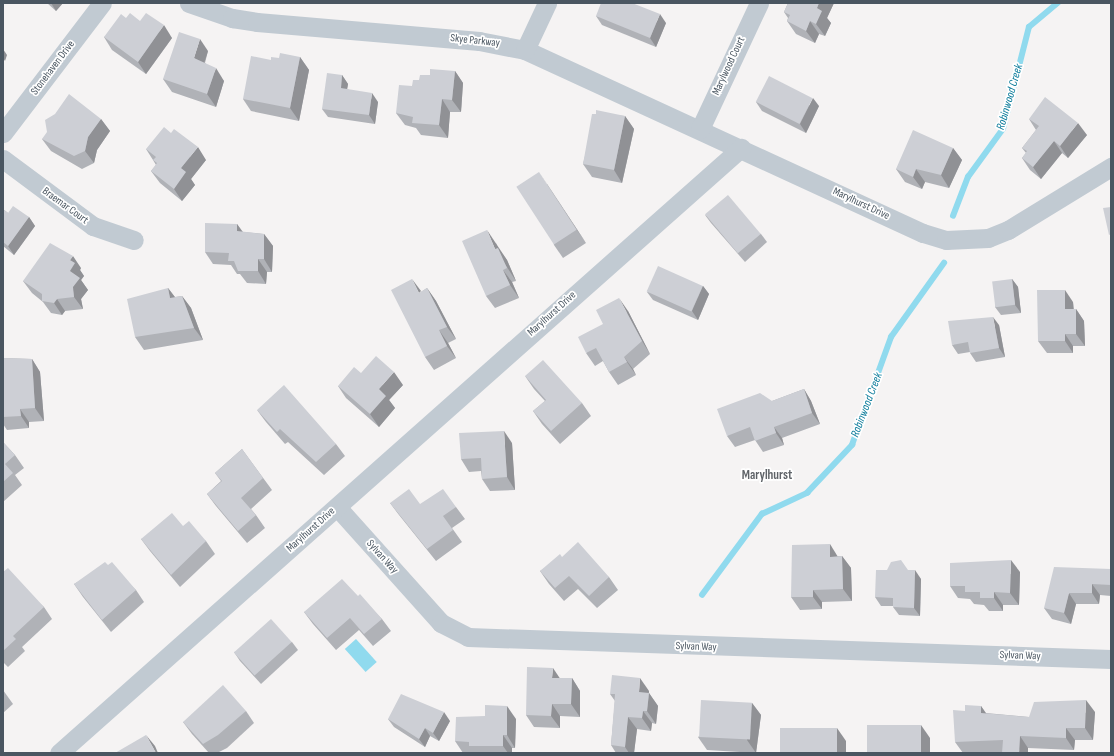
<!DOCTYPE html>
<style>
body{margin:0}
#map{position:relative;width:1114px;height:756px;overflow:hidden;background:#f5f3f3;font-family:"Sofia Sans Condensed",sans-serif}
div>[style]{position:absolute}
.water>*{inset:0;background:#90daee;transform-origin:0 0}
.stream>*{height:5.5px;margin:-2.75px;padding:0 2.75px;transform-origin:2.75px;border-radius:2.75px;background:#90daee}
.street>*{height:19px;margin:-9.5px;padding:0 9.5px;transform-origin:9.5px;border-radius:9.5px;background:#c1cad2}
.wall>*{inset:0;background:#b0b2b7}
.shaded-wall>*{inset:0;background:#909195}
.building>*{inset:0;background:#cdcfd5;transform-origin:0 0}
span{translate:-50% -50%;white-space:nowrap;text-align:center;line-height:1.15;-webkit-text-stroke:3.5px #fff;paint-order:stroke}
.street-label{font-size:11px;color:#4a5661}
.water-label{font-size:12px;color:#0c7c9b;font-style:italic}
.quarter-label{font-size:13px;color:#5f6368;font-weight:700}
.frame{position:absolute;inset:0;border:4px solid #4a5661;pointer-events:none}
</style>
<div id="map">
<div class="water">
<div style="left:356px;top:639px;width:31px;height:15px;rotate:48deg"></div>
</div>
<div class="stream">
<div style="left:953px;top:216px;width:42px;rotate:-69deg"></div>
<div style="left:968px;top:177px;width:59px;rotate:-53.9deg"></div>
<div style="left:1003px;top:129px;width:105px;rotate:-75.7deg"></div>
<div style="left:1029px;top:27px;width:38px;rotate:-40deg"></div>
<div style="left:702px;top:595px;width:101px;rotate:-53.5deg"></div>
<div style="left:762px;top:514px;width:50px;rotate:-25deg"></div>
<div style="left:807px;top:493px;width:66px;rotate:-46.8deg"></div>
<div style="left:852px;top:445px;width:115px;rotate:-70.1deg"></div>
<div style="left:891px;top:337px;width:91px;rotate:-54.4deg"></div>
</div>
<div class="street">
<div style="left:189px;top:3px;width:46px;rotate:19.2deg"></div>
<div style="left:232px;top:18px;width:25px;rotate:9deg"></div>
<div style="left:257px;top:22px;width:223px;rotate:4.9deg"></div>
<div style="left:479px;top:41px;width:47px;rotate:11.1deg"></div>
<div style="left:525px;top:50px;width:438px;rotate:24.7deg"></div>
<div style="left:923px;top:233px;width:24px;rotate:17deg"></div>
<div style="left:946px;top:240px;width:42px;rotate:-2.7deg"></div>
<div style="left:988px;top:238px;width:22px;rotate:-22deg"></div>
<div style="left:1008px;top:230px;width:121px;rotate:-31.5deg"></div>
<div style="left:525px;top:50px;width:52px;rotate:-64.9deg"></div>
<div style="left:700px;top:129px;width:139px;rotate:-64.9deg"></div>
<div style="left:3px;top:133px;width:163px;rotate:-52.7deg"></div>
<div style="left:3px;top:159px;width:112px;rotate:36.7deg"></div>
<div style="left:93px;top:226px;width:43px;rotate:18.9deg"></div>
<div style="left:337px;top:507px;width:156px;rotate:48.1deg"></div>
<div style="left:441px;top:623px;width:30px;rotate:27deg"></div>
<div style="left:468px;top:637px;width:643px;rotate:1.96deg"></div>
<div style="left:59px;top:753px;width:912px;rotate:-41.58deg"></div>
</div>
<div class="wall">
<div style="clip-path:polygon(47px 3px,63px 3px,56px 11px)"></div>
<div style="clip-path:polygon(788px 3px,834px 3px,827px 18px,831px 23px,825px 36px,819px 34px,815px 43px,796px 34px,787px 21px,788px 18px,784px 12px)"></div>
<div style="clip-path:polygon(596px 16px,666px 23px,656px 47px,602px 25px)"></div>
<div style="clip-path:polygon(140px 21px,172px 38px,146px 74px,112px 50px,104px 37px)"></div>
<div style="clip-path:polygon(208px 51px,205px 63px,224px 81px,216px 107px,172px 92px,163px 79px)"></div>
<div style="clip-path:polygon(300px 57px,309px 70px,299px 121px,251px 111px,243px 99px,271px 60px,279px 58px)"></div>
<div style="clip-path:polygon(455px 71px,463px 83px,461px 112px,450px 112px,448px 138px,421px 135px,416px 128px,405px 125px,396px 113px,412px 86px,419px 80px,430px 75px)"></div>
<div style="clip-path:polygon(342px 75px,348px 84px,347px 89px,378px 102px,375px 124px,328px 117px,322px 109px)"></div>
<div style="clip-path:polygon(756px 102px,819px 106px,806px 133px,762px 111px)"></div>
<div style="clip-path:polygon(596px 114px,625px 116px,634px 129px,622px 183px,592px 177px,583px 164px)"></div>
<div style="clip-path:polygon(101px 119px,110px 131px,97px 150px,94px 163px,82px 169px,51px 151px,42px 139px)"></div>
<div style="clip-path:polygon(1029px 119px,1087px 135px,1068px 158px,1062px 153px,1041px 179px,1030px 170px,1022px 158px,1026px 153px,1022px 148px,1036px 130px)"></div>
<div style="clip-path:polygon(953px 148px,962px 160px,949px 188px,925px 182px,922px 189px,905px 182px,896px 169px)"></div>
<div style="clip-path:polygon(146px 149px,206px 160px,191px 179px,195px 185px,182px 201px,160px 183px,151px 171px,156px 165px,153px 160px)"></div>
<div style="clip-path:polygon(547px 184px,586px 243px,563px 258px,554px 245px)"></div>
<div style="clip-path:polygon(3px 209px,8px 213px,29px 217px,35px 226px,14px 255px,3px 246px)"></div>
<div style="clip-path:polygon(705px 215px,761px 234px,767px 242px,745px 262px,711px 223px)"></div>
<div style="clip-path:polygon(237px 224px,243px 232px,264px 234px,273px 246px,272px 272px,267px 272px,266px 284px,247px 283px,240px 274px,237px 274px,231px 265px,213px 264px,205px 252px)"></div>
<div style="clip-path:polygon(496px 243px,498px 248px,507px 260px,516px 281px,512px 282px,519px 298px,495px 308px,486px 296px)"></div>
<div style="clip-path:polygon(81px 268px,80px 270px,84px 276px,81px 280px,88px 290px,81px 299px,83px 309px,65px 311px,62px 315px,51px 313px,43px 302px,32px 293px,23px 281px)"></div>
<div style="clip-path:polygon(1012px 279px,1018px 287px,1021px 313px,1001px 315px,995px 307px)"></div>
<div style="clip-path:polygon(703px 286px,709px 294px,698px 320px,653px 300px,647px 292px)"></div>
<div style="clip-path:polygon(168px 288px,175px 297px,182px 296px,191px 308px,203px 340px,144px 350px,135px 337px)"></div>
<div style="clip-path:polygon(427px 288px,436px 301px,456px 339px,448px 343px,456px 358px,434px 370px,425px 357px,421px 292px)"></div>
<div style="clip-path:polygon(1073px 302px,1074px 309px,1076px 309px,1084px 321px,1085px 346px,1073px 346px,1073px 353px,1047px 353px,1038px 341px)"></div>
<div style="clip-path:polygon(628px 311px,650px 354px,633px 369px,636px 375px,618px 385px,609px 372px,603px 361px,595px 366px,586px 353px)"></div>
<div style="clip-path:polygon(999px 325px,1005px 357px,976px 362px,970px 353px,970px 352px,958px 354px,952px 345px)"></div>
<div style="clip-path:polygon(3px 358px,32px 359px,40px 372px,44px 421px,29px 422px,29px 428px,7px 430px,3px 424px)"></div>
<div style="clip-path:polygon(525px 376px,582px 403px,591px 416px,560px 444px,542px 424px,533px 411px,545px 401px,534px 389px)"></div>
<div style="clip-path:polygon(403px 385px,389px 400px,395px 408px,379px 427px,346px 398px,338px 386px)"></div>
<div style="clip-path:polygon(804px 389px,811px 401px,820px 424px,782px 438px,784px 445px,763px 452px,755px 440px,735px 447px,727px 436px,772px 401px)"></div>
<div style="clip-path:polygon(257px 410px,336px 444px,345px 456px,324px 475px,288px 442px,285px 444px,266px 422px)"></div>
<div style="clip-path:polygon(3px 442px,15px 455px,24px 468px,15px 475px,22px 485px,3px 502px)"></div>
<div style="clip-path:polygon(512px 443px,515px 490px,490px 491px,482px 479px,481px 471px,469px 472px,461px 459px)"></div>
<div style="clip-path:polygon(242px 449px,272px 490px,251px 509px,256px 515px,265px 528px,247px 543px,216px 506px,207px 494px,221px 481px,215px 473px)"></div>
<div style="clip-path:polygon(390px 503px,420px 504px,456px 507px,465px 519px,452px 528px,462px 542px,436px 561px,399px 515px)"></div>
<div style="clip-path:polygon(183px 526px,206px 541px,215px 554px,180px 587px,150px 551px,141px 539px)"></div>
<div style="clip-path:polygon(838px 556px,842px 556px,851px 568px,852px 601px,822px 602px,822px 609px,800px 610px,791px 597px)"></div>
<div style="clip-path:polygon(562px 557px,609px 577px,618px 590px,597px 608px,578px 589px,564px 601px,549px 584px,540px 571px)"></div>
<div style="clip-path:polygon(108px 565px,136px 590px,144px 602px,111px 632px,83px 597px,74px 584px)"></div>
<div style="clip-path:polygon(1111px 569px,1111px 596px,1100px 595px,1099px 604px,1076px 604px,1071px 624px,1052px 619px,1044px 608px)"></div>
<div style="clip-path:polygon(908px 570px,921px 579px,920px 616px,899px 615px,893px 607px,893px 606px,881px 606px,875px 597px)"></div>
<div style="clip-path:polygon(3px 572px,44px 607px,52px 619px,22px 647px,25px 651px,8px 667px,3px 662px)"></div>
<div style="clip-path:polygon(1020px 572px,1019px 605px,1003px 605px,1003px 611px,989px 611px,984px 605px,974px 604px,970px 599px,958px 598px,950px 586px)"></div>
<div style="clip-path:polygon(358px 596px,382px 619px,391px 631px,373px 646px,359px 630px,336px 650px,313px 624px,304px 612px)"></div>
<div style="clip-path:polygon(292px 642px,298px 650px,261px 684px,240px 661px,234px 652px)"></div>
<div style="clip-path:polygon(559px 678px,572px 678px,580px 691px,580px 717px,560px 716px,560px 728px,534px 727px,526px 715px)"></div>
<div style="clip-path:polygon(3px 690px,13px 704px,3px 713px)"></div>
<div style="clip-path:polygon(649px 691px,649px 693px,658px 706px,656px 724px,652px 723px,651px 731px,637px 729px,634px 753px,616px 753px,611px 745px,615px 701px,610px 694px)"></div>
<div style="clip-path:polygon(752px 703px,761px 715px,756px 753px,707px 750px,698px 737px)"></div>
<div style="clip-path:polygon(981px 706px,986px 713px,1029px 717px,1095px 712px,1093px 740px,1075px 740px,1074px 750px,1028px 748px,1002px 753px,963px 753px,955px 742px)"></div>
<div style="clip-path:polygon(246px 711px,254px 723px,227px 748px,217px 753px,209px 753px,192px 734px,183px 722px)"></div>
<div style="clip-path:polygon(388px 719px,450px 721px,439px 741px,430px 736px,425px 747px,394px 727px)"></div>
<div style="clip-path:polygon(516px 719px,515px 748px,512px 748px,512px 753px,463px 753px,455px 741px)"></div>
</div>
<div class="shaded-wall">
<div style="clip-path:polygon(51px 3px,63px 3px,56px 11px)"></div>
<div style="clip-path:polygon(819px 3px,834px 3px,827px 18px,831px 23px,825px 36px,816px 24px,817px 8px)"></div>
<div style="clip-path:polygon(660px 14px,666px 23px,656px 47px,650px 38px)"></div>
<div style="clip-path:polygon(810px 21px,819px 34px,815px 43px,806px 31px)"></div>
<div style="clip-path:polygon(164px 25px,172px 38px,146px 74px,138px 62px)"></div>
<div style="clip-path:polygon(200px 39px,208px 51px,202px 70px,194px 58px)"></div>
<div style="clip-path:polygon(3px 49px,7px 55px,5px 61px,3px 58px)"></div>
<div style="clip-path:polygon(300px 57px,309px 70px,299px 121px,290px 108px)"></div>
<div style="clip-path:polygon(216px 68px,224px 81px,216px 107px,207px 94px)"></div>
<div style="clip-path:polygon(455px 71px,463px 83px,461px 112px,452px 100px)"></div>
<div style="clip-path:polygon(342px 75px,348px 84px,346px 96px,341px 88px)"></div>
<div style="clip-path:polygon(372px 93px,378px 102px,375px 124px,369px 115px)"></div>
<div style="clip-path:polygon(813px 98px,819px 106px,806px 133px,800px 124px)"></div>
<div style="clip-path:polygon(442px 99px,450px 112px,448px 138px,439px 125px)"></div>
<div style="clip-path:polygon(625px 116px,634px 129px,622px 183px,614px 170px)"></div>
<div style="clip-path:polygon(101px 119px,110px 131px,97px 150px,94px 163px,85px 151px,88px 137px)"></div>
<div style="clip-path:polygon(1078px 123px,1087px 135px,1068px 158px,1060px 146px)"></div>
<div style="clip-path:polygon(1054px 141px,1062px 153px,1041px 179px,1033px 167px)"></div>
<div style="clip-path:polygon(198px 147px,206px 160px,191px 179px,195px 185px,182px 201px,174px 189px,181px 168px)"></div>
<div style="clip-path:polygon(953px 148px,962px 160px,949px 188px,941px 175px)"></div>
<div style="clip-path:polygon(916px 169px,925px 182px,922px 189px,913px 177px)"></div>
<div style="clip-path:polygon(539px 172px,547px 184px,586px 243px,577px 230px)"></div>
<div style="clip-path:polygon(29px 217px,35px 226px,14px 255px,8px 246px)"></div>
<div style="clip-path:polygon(237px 224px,246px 237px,237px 231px)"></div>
<div style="clip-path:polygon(487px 230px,507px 260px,516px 281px,495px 249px)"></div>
<div style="clip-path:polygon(264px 234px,273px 246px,272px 272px,264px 259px)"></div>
<div style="clip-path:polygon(73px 256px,81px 268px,80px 270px,84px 276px,81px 280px,88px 290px,81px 299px,83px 309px,74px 297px,70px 271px,70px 260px)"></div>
<div style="clip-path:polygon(258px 259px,267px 272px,266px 284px,258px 271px)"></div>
<div style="clip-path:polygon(503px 270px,512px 282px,519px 298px,510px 285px)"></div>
<div style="clip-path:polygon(412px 279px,421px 291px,419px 293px)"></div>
<div style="clip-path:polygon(1012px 279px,1018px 287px,1021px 313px,1015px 305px)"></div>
<div style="clip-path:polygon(703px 286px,709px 294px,698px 320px,692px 311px)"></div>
<div style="clip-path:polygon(168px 288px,177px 300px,170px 298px)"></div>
<div style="clip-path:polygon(427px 288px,436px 301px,456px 339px,447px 327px)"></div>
<div style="clip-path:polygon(1065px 290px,1073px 302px,1074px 321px,1065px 309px)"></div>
<div style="clip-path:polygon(182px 296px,191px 308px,203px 340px,194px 328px)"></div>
<div style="clip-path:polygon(619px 298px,628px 311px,650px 354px,642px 341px)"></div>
<div style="clip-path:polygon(57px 299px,65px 311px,62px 315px,54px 303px)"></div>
<div style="clip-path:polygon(1076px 309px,1084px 321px,1085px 346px,1076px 334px)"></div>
<div style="clip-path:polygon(993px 317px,999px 325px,1005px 357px,999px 348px)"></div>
<div style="clip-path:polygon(439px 330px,448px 343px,456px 358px,447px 346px)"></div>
<div style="clip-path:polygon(1065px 334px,1073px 346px,1073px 353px,1065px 341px)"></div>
<div style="clip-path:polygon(624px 357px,633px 369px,636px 375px,627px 362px)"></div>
<div style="clip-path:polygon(32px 359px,40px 372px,44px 421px,35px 408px)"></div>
<div style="clip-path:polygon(394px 372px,403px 385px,389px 400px,395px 408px,379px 427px,370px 414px,379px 389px)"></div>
<div style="clip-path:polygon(804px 389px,811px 401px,820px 424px,812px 413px)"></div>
<div style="clip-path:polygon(20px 409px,29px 422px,29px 428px,21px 416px)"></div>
<div style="clip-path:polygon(774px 427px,782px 438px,784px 445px,776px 433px)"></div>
<div style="clip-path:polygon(504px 431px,512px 443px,515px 490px,507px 477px)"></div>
<div style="clip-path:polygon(830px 544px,838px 557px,830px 557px)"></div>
<div style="clip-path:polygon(842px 556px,851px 568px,852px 601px,843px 589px)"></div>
<div style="clip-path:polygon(1011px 560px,1020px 572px,1019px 605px,1010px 593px)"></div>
<div style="clip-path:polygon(915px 570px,921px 579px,920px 616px,914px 608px)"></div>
<div style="clip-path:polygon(1092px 584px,1100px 595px,1099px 604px,1092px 593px)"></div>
<div style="clip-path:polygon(813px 590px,822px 602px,822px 609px,813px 597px)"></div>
<div style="clip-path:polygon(994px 592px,1003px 605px,1003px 611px,994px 598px)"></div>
<div style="clip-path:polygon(1069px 593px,1076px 604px,1071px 624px,1064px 613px)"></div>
<div style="clip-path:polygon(553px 668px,561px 680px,552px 678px)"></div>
<div style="clip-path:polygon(572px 678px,580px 691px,580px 717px,571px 704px)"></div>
<div style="clip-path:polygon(640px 678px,649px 691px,647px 705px,639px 692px)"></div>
<div style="clip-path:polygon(649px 693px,658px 706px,656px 724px,647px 711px)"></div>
<div style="clip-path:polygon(1086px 700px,1095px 712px,1093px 740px,1085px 728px)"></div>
<div style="clip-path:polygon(752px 703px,761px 715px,756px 753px,747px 740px)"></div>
<div style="clip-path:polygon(552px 704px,560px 716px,560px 728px,551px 716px)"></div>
<div style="clip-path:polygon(507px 706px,516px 719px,515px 748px,507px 735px)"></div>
<div style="clip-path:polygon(981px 706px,989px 718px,981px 713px)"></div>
<div style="clip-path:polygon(643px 711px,652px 723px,651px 731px,642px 718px)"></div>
<div style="clip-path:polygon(444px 712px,450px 721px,439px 741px,433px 733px)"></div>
<div style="clip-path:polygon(628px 717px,637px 729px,634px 753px,629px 753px,625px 747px)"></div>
<div style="clip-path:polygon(921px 725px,930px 738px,930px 753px,921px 753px)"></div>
<div style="clip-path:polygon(425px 728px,430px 736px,425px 747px,419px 739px)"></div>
<div style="clip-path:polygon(837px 728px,846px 741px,846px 753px,837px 753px)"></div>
<div style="clip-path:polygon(1066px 728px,1075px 740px,1074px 750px,1066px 738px)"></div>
<div style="clip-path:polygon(146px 735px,155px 746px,158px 753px,156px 753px)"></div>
<div style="clip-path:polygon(503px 735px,512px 748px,512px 753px,508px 753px,503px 746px)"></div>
<div style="clip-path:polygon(1020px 736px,1028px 748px,1028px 753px,1019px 753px)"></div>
</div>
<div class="building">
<div style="clip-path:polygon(601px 3px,632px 3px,660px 14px,650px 38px,596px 16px)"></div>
<div style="clip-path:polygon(788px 3px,819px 3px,817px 8px,822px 11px,816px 24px,810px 21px,806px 31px,787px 21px,790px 15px,784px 12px)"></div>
<div style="clip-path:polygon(130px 13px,140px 21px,146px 13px,164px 25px,138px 62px,104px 37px,121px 14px,126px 18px)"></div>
<div style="clip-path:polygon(179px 32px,200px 39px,194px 58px,216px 68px,207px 94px,163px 79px)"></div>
<div style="clip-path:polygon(280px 53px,300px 57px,290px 108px,243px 99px,251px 56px,271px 60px,271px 57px,279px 58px)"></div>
<div style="clip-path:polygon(430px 69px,455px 71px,452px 100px,442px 99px,439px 125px,412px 123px,413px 117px,396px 113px,399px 85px,412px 86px,413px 80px,419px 80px,420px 75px,430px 75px)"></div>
<div style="clip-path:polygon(327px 73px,342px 75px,341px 88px,372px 93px,369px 115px,322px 109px)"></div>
<div style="left:769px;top:76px;width:49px;height:29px;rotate:27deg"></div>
<div style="clip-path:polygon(69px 94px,101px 119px,88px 137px,85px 151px,74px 156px,42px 139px,47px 132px,45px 120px,55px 114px)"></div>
<div style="clip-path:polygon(1045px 97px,1078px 123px,1060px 146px,1054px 141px,1033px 167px,1022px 158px,1027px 151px,1022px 148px,1039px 126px,1029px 119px)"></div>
<div style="clip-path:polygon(596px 110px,625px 116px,614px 170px,583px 164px,592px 114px,596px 114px)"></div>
<div style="clip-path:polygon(164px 127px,171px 133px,174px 129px,198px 147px,181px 168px,186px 172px,174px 189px,151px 171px,157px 163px,153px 160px,156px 157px,146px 149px)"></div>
<div style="clip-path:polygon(913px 130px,953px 148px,941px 175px,916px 169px,913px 177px,896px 169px)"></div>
<div style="left:539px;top:172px;width:69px;height:27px;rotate:57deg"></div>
<div style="left:728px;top:195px;width:51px;height:30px;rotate:50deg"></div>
<div style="clip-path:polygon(13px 206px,29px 217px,8px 246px,3px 242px,3px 209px,8px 213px)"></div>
<div style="clip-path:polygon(1111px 207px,1111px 234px,1109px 235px,1103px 208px)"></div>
<div style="clip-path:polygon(205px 223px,237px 224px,237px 231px,264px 234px,264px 259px,258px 259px,258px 271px,238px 271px,234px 261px,228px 261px,229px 253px,205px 252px)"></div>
<div style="clip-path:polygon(487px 230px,495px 249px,498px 248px,507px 268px,503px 270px,510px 285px,486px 296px,462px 241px)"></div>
<div style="clip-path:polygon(50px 243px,73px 256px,70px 260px,75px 263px,70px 271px,80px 278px,73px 287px,74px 297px,57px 299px,54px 303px,42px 301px,42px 294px,23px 281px)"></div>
<div style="left:658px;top:266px;width:49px;height:28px;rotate:24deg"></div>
<div style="clip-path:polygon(412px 279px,419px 293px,427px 288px,447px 327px,439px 330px,447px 346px,425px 357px,391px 290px)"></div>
<div style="left:1012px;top:279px;width:26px;height:20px;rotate:83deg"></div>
<div style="clip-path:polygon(168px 288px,170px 298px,182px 296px,194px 328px,135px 337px,127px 299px)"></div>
<div style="clip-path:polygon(1037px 290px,1065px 290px,1065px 309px,1076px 309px,1076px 334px,1065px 334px,1065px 341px,1038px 341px)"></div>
<div style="clip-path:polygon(619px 298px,642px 341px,624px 357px,627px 362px,609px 372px,596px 348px,586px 353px,578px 337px,603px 324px,596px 310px)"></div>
<div style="clip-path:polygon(993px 317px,999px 348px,970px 353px,968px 342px,952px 345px,948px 321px)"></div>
<div style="clip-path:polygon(376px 356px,394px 372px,379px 389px,386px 396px,370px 414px,338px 386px,354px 367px,361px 373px)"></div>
<div style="clip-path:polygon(3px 358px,32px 359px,35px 408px,20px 409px,21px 416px,3px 417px)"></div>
<div style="clip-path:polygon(543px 360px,582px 403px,551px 431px,533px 411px,546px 400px,525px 376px)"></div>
<div style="clip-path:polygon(284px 385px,336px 444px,316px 462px,280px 429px,277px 432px,257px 410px)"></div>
<div style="clip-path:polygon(804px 389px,812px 413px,774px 427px,776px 433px,755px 441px,750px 427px,727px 436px,717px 409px,760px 393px,772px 401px)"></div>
<div style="clip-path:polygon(504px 431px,507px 477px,482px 479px,481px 458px,461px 459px,459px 433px)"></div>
<div style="clip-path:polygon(3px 442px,15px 455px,5px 464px,13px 473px,3px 482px)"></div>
<div style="clip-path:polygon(242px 449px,263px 478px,241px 498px,256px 515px,238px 531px,207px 494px,222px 481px,215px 473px)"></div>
<div style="clip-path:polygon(409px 489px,420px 504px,443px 489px,456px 507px,443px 516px,453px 530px,427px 549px,390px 503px)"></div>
<div style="clip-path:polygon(172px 513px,183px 526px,189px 521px,206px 541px,171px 575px,141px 539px)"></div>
<div style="clip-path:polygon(578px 542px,609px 577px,589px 596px,569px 576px,555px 588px,540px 571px,560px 554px,562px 557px)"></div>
<div style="clip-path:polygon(830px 544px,830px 557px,842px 556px,843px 589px,813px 590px,813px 597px,791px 597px,792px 545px)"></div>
<div style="clip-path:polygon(901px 560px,908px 570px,915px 570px,914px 608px,893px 607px,893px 598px,875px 597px,876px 570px,887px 570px,891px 562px)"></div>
<div style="clip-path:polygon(1011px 560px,1010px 593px,994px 592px,994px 598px,980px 598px,980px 592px,965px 592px,965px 586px,950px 586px,950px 563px)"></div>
<div style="clip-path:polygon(105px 562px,108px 565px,112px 562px,136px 590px,102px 620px,74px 584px)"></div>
<div style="clip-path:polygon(1054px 567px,1111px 569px,1111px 585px,1092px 584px,1092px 593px,1069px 593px,1064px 613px,1044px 608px)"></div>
<div style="clip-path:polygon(8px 568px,44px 607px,13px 636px,16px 639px,3px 651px,3px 572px)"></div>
<div style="clip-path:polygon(342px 579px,358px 596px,360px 594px,382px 619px,364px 634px,350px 618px,327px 638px,304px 612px)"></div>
<div style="left:271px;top:619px;width:31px;height:50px;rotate:48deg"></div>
<div style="clip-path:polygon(527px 667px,553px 668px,552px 678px,572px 678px,571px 704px,552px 704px,551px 716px,526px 715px)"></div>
<div style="clip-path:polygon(612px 675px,640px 678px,639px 692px,649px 693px,647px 711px,643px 711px,642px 718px,628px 717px,625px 747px,611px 745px,615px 694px,610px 694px)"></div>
<div style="clip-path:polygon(223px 685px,246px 711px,218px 735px,203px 744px,183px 722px)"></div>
<div style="clip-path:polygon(401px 694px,444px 712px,433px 733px,425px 728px,419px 739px,388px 719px)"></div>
<div style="left:701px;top:700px;width:51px;height:37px;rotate:3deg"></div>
<div style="clip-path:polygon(1086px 700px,1085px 728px,1066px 728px,1066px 738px,1020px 736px,1019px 753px,1002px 753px,1003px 740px,955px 742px,953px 710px,965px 711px,965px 705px,981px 706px,981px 713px,1029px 717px,1034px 702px)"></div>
<div style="clip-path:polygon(485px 705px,507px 706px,507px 735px,503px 735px,503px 746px,469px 746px,469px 742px,455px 741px,456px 717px,485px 716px)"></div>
<div style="left:867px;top:725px;width:54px;height:28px"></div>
<div style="left:780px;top:728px;width:57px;height:25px"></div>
<div style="clip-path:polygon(146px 735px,156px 753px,115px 753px)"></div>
</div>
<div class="street-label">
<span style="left:475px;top:41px;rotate:6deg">Skye Parkway</span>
<span style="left:729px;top:66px;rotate:-65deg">Marylwood Court</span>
<span style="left:53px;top:68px;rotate:-53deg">Stonehaven Drive</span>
<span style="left:861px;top:204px;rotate:25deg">Marylhurst Drive</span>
<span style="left:65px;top:206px;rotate:36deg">Braemar Court</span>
<span style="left:552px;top:314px;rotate:-42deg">Marylhurst Drive</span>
<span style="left:311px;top:530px;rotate:-42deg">Marylhurst Drive</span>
<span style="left:382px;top:557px;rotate:48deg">Sylvan Way</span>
<span style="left:696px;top:647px;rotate:2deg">Sylvan Way</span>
<span style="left:1020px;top:656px;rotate:2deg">Sylvan Way</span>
</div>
<div class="water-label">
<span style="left:1010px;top:97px;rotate:-74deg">Robinwood Creek</span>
<span style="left:867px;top:405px;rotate:-69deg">Robinwood Creek</span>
</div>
<div class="quarter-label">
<span style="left:767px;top:475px">Marylhurst</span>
</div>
<div class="frame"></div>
</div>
